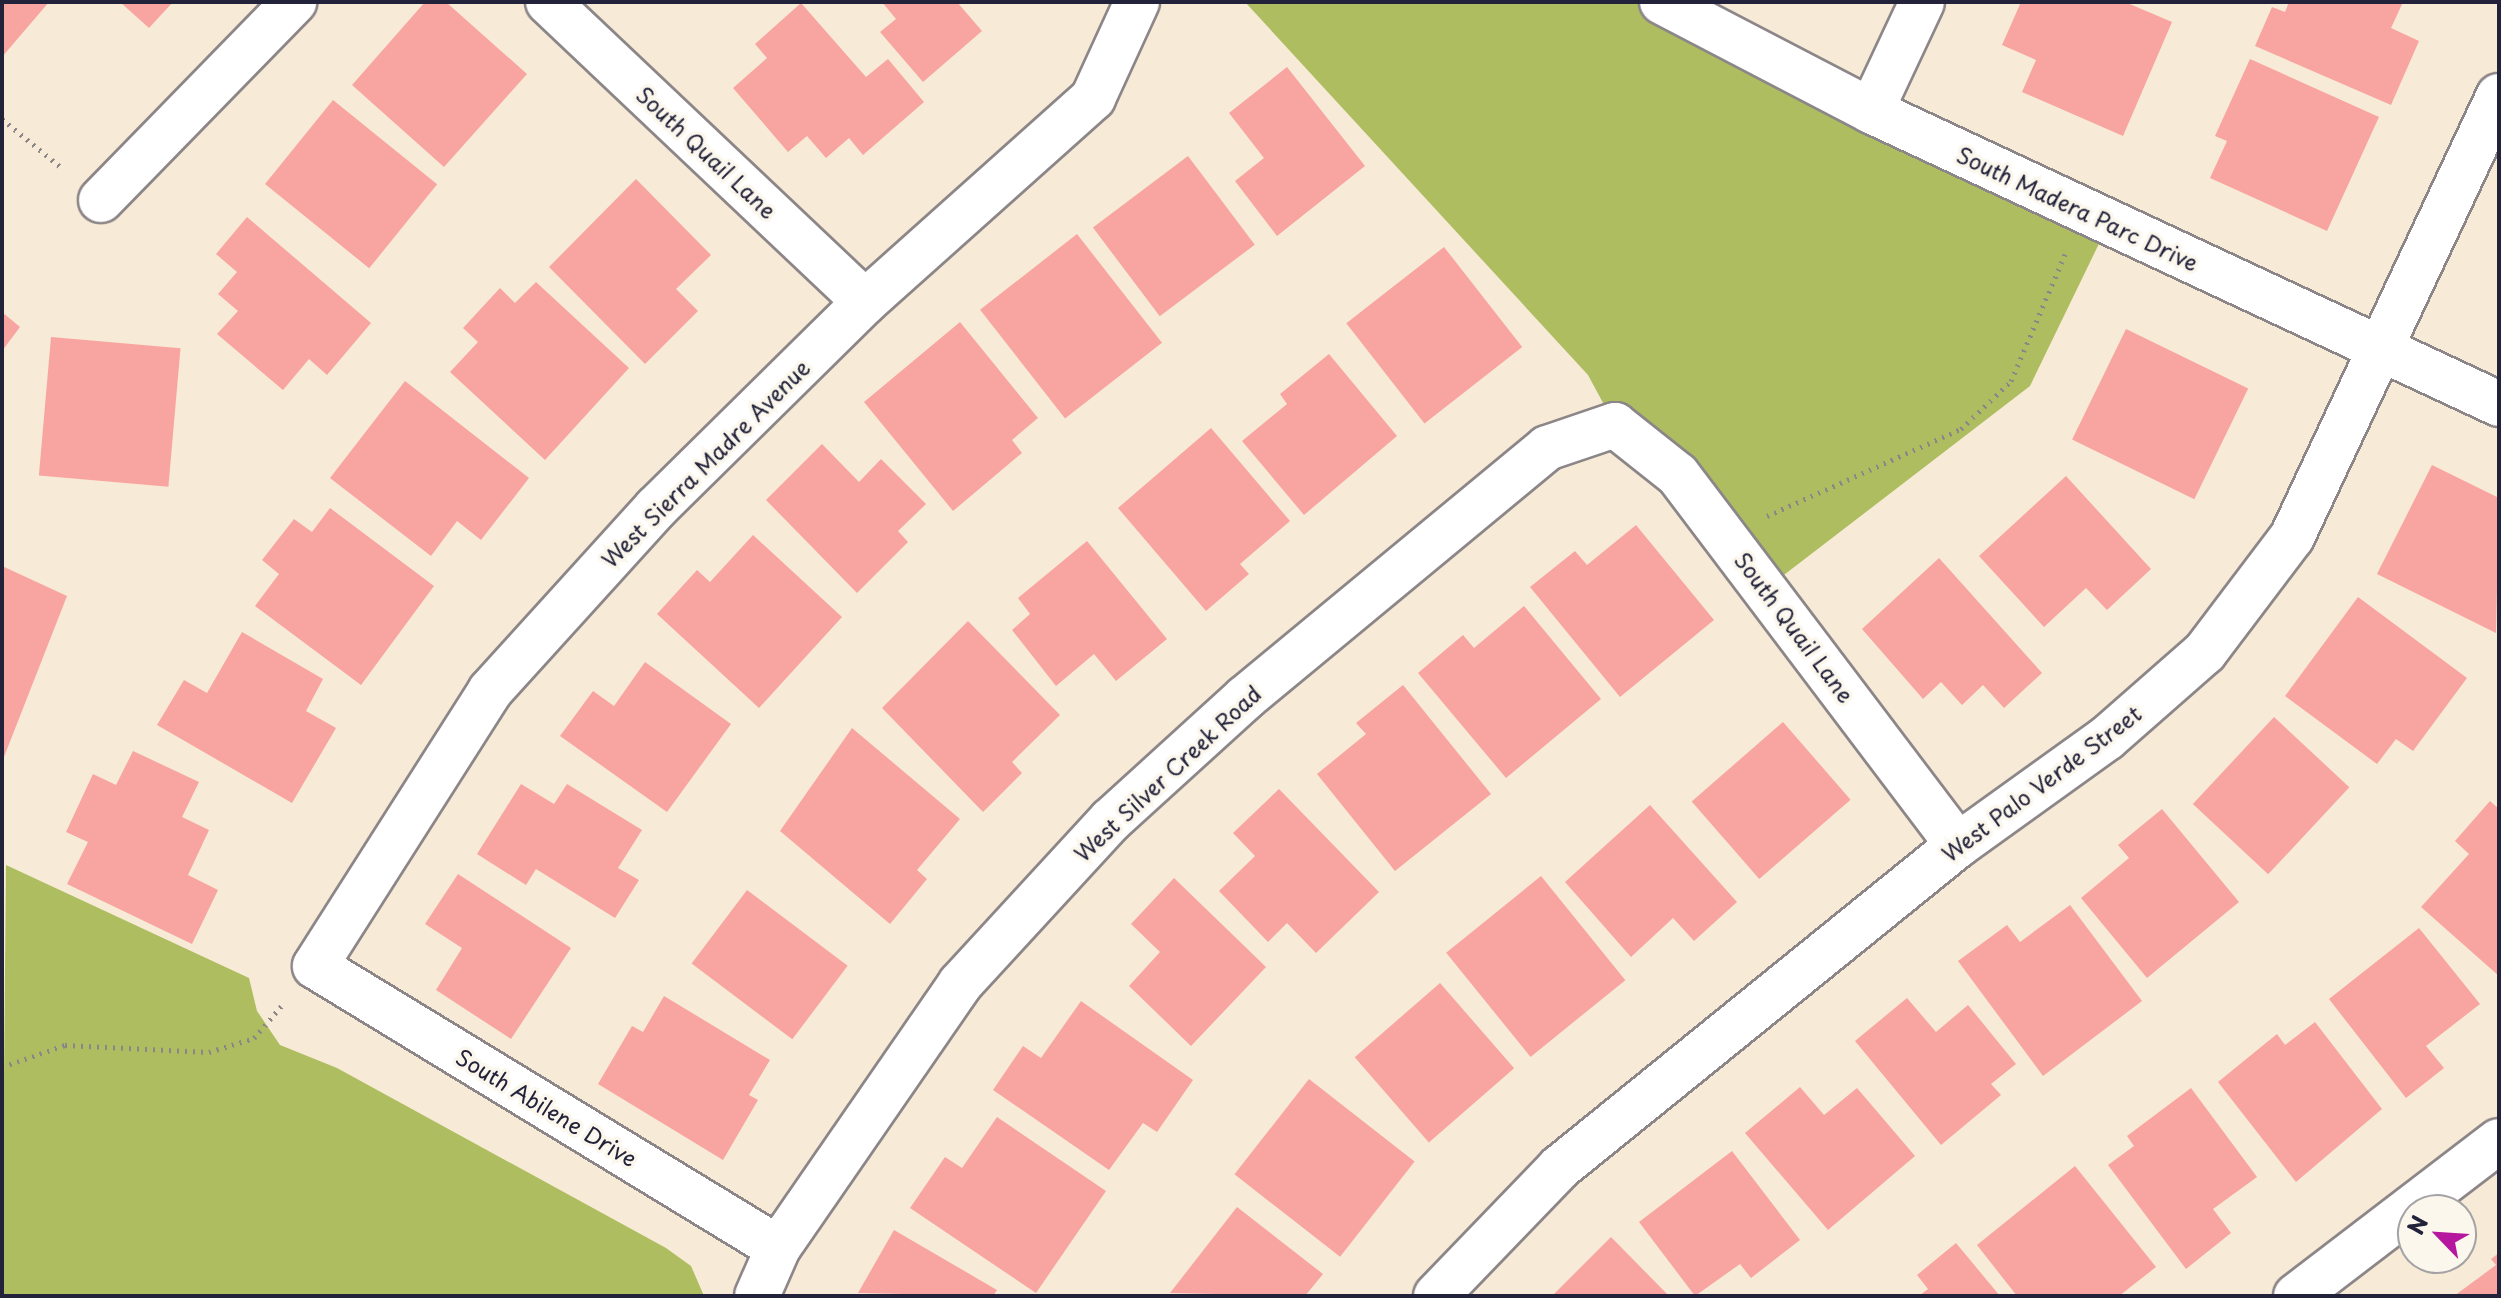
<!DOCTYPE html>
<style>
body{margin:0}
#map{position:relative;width:2501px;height:1298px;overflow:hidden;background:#f7ead6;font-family:"Playpen Sans",sans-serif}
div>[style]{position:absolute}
.green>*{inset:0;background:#adbd60}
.building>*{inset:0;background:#f8a5a2;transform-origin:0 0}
.path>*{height:5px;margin-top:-2.5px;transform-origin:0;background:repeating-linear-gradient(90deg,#8c8688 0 2px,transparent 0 8px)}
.roads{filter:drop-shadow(2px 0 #8c8688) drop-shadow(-2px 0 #8c8688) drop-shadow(0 2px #8c8688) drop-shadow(0 -2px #8c8688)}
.minor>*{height:44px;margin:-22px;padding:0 22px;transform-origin:22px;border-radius:22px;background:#fff}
span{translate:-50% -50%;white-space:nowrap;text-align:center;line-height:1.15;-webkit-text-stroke:7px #fbf7ec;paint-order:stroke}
.street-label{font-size:22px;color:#22223b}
.frame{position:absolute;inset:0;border:4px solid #22223b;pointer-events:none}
.north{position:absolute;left:2397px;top:1194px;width:80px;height:80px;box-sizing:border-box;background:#fbf7ec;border:2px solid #a4a2a5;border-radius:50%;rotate:295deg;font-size:22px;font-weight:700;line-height:32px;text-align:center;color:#22223b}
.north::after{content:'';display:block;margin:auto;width:28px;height:36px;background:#b5179e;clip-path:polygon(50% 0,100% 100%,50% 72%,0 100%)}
</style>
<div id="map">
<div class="green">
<div style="clip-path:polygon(1245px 2px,1662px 2px,2109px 223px,2030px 386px,1767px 588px,1615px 425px,1588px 375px)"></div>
<div style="clip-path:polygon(6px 865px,249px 978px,257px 1011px,280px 1045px,337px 1068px,666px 1248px,691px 1266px,704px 1296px,2px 1296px)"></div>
</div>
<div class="building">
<div style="clip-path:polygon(2px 2px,49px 2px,2px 57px)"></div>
<div style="clip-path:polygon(120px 2px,173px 2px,149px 28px)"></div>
<div style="clip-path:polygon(425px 2px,446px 2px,527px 74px,444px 167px,352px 85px)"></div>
<div style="clip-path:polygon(882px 2px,957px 2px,982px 31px,923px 82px,880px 32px,896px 19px)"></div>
<div style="clip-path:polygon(2021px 2px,2125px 2px,2172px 22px,2123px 136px,2022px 92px,2036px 60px,2002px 45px)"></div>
<div style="clip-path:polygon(2289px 2px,2403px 2px,2391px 28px,2419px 41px,2391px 105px,2255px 46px,2272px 7px,2285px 12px)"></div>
<div style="clip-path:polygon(801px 3px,866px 77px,888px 59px,924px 102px,863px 155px,849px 138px,826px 158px,807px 136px,788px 152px,733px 88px,767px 58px,755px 44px)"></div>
<div style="clip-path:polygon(2250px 59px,2379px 117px,2327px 231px,2210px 178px,2227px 141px,2215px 136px)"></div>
<div style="clip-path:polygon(1287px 67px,1365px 166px,1277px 236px,1235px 181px,1264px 158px,1229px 113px)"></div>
<div style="left:333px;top:100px;width:134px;height:108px;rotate:39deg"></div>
<div style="left:1188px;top:156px;width:111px;height:119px;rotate:53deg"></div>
<div style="clip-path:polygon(636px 179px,711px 255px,676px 289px,698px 311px,645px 364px,549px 267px)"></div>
<div style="clip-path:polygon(247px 217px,371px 323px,327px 375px,309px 359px,283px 390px,217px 334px,238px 311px,218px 294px,237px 272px,216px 254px)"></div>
<div style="left:1077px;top:234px;width:138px;height:123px;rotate:52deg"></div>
<div style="left:1444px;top:247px;width:127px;height:124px;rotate:52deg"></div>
<div style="clip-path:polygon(536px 282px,629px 368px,545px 460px,450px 372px,478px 342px,463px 328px,500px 288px,515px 303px)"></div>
<div style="clip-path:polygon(2px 312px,20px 327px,2px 351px)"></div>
<div style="clip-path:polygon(960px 322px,1038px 418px,1012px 440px,1022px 453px,953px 511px,864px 402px)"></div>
<div style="left:2126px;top:329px;width:136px;height:123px;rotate:26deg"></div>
<div style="left:51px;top:337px;width:130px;height:139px;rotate:5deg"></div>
<div style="clip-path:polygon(1329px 354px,1397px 436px,1304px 515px,1242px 441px,1287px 404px,1280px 394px)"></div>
<div style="clip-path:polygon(405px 381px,529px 478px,481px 540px,457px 521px,431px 556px,330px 478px)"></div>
<div style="clip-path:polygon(1211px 428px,1290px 521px,1240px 564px,1249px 574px,1206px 611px,1118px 508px)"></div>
<div style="clip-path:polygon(822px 444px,859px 482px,881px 459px,926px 504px,898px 531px,908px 542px,857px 593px,766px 500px)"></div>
<div style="clip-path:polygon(2432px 465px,2499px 498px,2496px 633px,2377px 574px)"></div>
<div style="clip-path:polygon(2066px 476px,2151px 569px,2107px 610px,2086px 588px,2044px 627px,1979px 556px)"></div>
<div style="clip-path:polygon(330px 508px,434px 586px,361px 685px,255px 606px,279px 574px,262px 560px,294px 519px,312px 532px)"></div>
<div style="clip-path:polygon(1636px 525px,1714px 620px,1620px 697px,1530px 587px,1575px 551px,1587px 565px)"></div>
<div style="clip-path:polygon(753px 535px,842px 617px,759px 708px,657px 614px,697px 570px,710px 582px)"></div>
<div style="clip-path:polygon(1087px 541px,1167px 639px,1116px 681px,1094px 654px,1056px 686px,1012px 630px,1030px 614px,1018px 598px)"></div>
<div style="clip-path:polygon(1939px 558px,2042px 673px,2004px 708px,1983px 685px,1962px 705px,1941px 682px,1923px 699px,1862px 629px)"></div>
<div style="clip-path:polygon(2px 566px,67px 596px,2px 762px)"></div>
<div style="clip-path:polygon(2358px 597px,2467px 678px,2413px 751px,2396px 739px,2377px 764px,2285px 696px)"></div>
<div style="clip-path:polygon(1524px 606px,1601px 699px,1506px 778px,1418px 673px,1463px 635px,1474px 648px)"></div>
<div style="clip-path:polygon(968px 621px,1060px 715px,1012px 762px,1022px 773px,983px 812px,882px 708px)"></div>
<div style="clip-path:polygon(242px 632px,323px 679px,306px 711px,336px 728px,292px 803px,157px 725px,184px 680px,207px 693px)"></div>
<div style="clip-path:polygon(645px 662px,731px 724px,667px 812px,560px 736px,593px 691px,614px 706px)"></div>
<div style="clip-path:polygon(1403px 685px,1491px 794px,1395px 871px,1317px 774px,1366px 734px,1356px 723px)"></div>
<div style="left:2274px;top:717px;width:103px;height:119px;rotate:43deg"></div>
<div style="left:1783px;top:722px;width:103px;height:121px;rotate:49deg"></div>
<div style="clip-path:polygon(852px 728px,960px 819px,917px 870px,927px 879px,890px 924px,780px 831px)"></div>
<div style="clip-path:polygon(133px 751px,199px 782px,182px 817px,209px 830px,188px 875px,218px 890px,192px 944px,67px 884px,88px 842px,66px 832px,93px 774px,116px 785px)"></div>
<div style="clip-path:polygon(521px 784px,554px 804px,567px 784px,642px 830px,618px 868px,639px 880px,615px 918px,536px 869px,526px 885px,477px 854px)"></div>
<div style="clip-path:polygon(1279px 789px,1379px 892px,1316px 953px,1287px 923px,1268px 942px,1219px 891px,1255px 856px,1233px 833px)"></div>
<div style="clip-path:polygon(2490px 801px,2499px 809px,2499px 976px,2421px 907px,2469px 854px,2455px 841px)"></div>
<div style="clip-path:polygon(1650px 805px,1737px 902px,1694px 941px,1673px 918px,1631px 957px,1565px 882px)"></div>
<div style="clip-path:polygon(2162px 809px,2239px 902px,2147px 978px,2081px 898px,2129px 858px,2118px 845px)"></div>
<div style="clip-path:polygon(458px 874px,571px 948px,511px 1039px,436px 990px,462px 948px,425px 924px)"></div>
<div style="left:1541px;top:876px;width:134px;height:122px;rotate:51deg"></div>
<div style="clip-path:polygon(1174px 878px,1266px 967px,1191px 1046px,1129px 986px,1160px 952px,1131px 924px)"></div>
<div style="left:747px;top:890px;width:126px;height:92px;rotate:37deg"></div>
<div style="clip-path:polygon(2070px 905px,2142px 1001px,2043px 1076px,1958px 961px,2007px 925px,2020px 942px)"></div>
<div style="clip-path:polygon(2419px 928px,2480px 1004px,2426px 1046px,2444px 1068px,2406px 1098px,2329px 999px)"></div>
<div style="left:1440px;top:983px;width:113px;height:113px;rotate:49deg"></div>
<div style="clip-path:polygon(664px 996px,770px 1060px,749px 1095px,758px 1100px,723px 1160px,598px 1084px,632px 1026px,643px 1032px)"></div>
<div style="clip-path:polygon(1907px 998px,1936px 1032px,1968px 1005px,2016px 1064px,1991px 1084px,2001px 1095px,1941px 1145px,1855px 1041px)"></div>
<div style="clip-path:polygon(1081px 1001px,1193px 1080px,1157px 1132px,1143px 1123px,1109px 1170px,993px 1090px,1023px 1046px,1041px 1058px)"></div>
<div style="clip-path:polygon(2315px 1022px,2382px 1109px,2296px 1182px,2218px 1082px,2277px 1034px,2285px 1045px)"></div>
<div style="left:1309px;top:1079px;width:134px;height:121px;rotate:38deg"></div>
<div style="clip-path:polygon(1800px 1087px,1824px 1115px,1857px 1088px,1915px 1156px,1828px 1230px,1745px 1133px)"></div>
<div style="clip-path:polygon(2191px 1088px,2257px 1177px,2213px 1209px,2231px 1233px,2186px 1269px,2108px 1165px,2134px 1146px,2127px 1136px)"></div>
<div style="clip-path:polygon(997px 1117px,1106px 1191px,1036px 1293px,910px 1208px,945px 1157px,962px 1168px)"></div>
<div style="clip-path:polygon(1732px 1151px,1800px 1240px,1751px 1278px,1740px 1264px,1695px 1296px,1639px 1222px)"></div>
<div style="clip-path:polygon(2075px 1166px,2156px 1267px,2119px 1296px,2017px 1296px,1977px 1245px)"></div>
<div style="clip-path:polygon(1237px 1207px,1323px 1274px,1305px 1296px,1170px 1293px)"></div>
<div style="clip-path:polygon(894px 1230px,997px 1290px,993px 1296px,858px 1293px)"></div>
<div style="clip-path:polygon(1611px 1237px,1669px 1296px,1552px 1296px)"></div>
<div style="clip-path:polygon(1956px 1243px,2000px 1296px,1919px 1296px,1928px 1289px,1917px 1275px)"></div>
<div style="clip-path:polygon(2499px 1253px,2499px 1296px,2454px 1296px,2496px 1265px,2491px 1259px)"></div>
</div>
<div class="path">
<div style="left:2px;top:119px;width:79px;rotate:39.3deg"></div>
<div style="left:1767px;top:516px;width:213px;rotate:-24.2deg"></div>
<div style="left:1961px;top:429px;width:69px;rotate:-43.8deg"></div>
<div style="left:2011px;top:381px;width:140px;rotate:-66.9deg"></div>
<div style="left:2px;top:1067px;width:67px;rotate:-19.2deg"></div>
<div style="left:65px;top:1045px;width:144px;rotate:2.8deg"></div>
<div style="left:209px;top:1052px;width:47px;rotate:-17.3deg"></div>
<div style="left:254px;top:1038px;width:46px;rotate:-49.4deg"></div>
</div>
<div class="roads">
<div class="minor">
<div style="left:548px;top:2px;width:436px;rotate:43.4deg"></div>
<div style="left:1662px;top:2px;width:236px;rotate:27.5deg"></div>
<div style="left:1871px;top:111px;width:693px;rotate:25.01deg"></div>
<div style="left:1871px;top:111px;width:120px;rotate:-64.9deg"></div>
<div style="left:101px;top:200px;width:277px;rotate:-45.7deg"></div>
<div style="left:778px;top:1248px;width:542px;rotate:-148.66deg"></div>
<div style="left:315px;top:966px;width:326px;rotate:-57.5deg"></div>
<div style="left:490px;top:691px;width:247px;rotate:-47.8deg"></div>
<div style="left:656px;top:508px;width:293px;rotate:-44.6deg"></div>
<div style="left:865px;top:302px;width:306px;rotate:-41.8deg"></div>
<div style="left:1093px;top:98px;width:106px;rotate:-65.4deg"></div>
<div style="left:757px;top:1296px;width:52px;rotate:-66.4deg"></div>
<div style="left:778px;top:1248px;width:321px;rotate:-55.4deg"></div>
<div style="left:960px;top:984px;width:223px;rotate:-47.4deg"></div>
<div style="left:1111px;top:820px;width:181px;rotate:-42.3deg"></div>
<div style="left:1245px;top:698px;width:392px;rotate:-39.6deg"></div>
<div style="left:1547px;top:448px;width:72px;rotate:-18.7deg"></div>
<div style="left:1615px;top:425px;width:80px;rotate:38.4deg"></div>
<div style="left:1678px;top:475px;width:464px;rotate:52.9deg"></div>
<div style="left:1436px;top:1296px;width:178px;rotate:-46.1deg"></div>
<div style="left:1559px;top:1168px;width:513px;rotate:-38.99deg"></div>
<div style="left:1958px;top:845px;width:183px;rotate:-35.7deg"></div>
<div style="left:2107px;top:738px;width:130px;rotate:-41.3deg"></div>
<div style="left:2205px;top:652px;width:144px;rotate:-52.9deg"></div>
<div style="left:2292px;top:537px;width:487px;rotate:-64.9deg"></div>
<div style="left:2296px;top:1296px;width:255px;rotate:-37.4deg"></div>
</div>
</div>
<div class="street-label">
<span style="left:707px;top:152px;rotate:43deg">South Quail Lane</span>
<span style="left:2078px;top:208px;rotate:25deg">South Madera Parc Drive</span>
<span style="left:705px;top:463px;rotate:-45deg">West Sierra Madre Avenue</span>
<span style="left:1795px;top:627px;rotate:53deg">South Quail Lane</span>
<span style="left:1167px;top:773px;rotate:-43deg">West Silver Creek Road</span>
<span style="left:2041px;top:783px;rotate:-37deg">West Palo Verde Street</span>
<span style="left:547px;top:1107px;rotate:31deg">South Abilene Drive</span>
</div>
<div class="frame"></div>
<div class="north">N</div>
</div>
